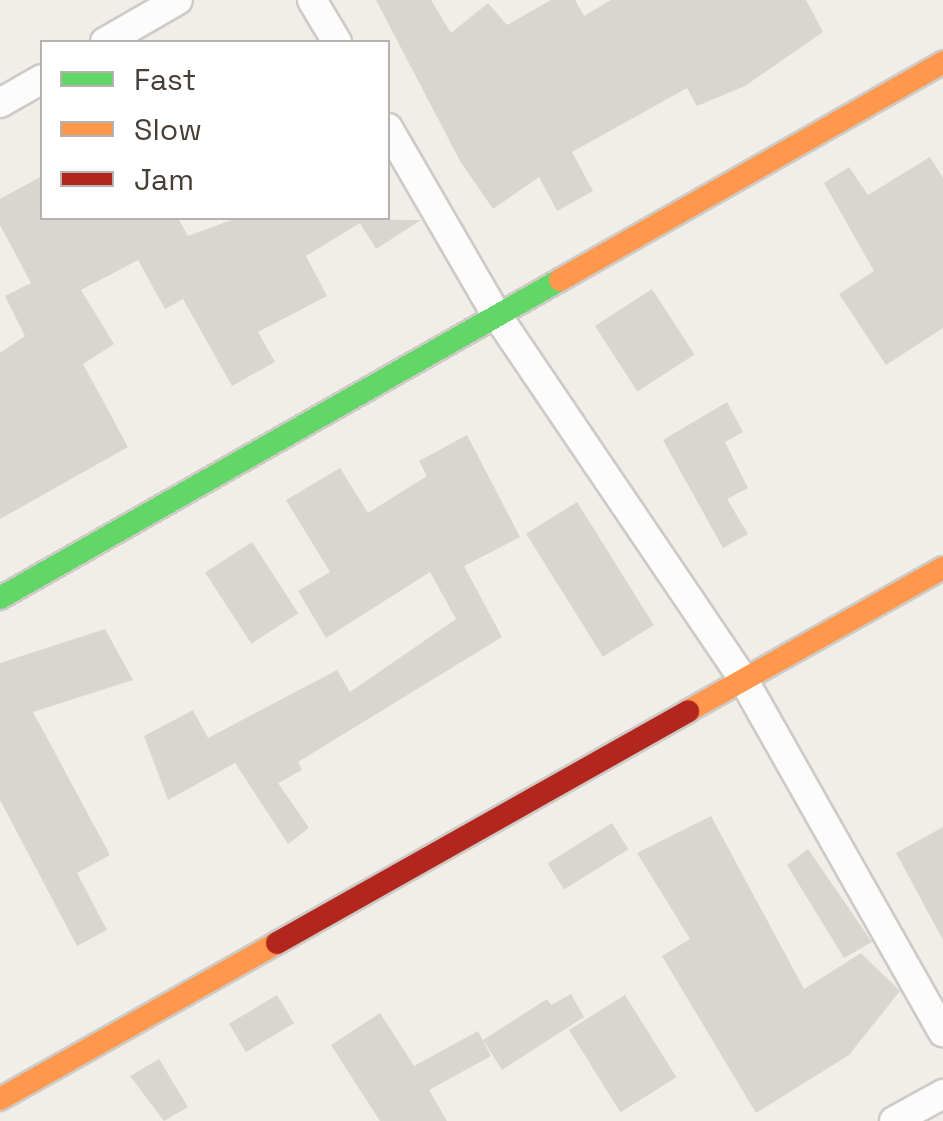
<!DOCTYPE html>
<style>
body{margin:0}
#map{position:relative;width:943px;height:1121px;overflow:hidden;background:#f1eeea;font-family:"Space Grotesk",sans-serif}
div>[style]{position:absolute}
.building>*{inset:0;background:#d9d5d1;transform-origin:0 0}
.roads{filter:drop-shadow(2px 0 #cecac6) drop-shadow(-2px 0 #cecac6) drop-shadow(0 2px #cecac6) drop-shadow(0 -2px #cecac6)}
.street>*{height:28px;margin:-14px;padding:0 14px;transform-origin:14px;border-radius:14px;background:#fdfcfc}
.fast>*{height:22px;margin:-11px;padding:0 11px;transform-origin:11px;border-radius:11px;background:#63d668}
.slow>*{height:22px;margin:-11px;padding:0 11px;transform-origin:11px;border-radius:11px;background:#ff974d}
.jam>*{height:22px;margin:-11px;padding:0 11px;transform-origin:11px;border-radius:11px;background:#b3261e}
span{translate:-50% -50%;white-space:nowrap;text-align:center;line-height:1.15;-webkit-text-stroke:10px #fff;paint-order:stroke}
.legend{position:absolute;left:40px;top:40px;width:350px;height:180px;box-sizing:border-box;background:#fff;border:2px solid #b6b2ae;margin:0;padding:12px 18px;list-style:none;font-size:30px;color:#483e35}
.legend li{display:flex;align-items:center;gap:20px;height:50px}
.legend b{width:50px;border:2px solid #b6b2ae}
</style>
<div id="map">
<div class="building">
<div style="clip-path:polygon(376px 0,431px 0,451px 33px,488px 3px,507px 25px,551px 0,575px 0,584px 16px,611px 0,806px 0,823px 32px,745px 86px,697px 106px,687px 88px,572px 152px,593px 191px,557px 211px,539px 177px,493px 209px,460px 161px)"></div>
<div style="clip-path:polygon(930px 157px,943px 178px,943px 328px,886px 365px,839px 294px,874px 271px,824px 183px,849px 167px,868px 195px)"></div>
<div style="clip-path:polygon(42px 176px,42px 218px,178px 218px,188px 236px,237px 218px,421px 220px,376px 249px,360px 223px,306px 256px,327px 296px,258px 332px,275px 362px,232px 386px,183px 299px,165px 309px,138px 260px,81px 290px,114px 344px,83px 364px,128px 447px,0 519px,0 353px,25px 336px,5px 296px,31px 283px,0 225px,0 199px)"></div>
<div style="left:652px;top:289px;width:78px;height:68px;rotate:57deg"></div>
<div style="clip-path:polygon(727px 402px,743px 432px,725px 442px,748px 488px,727px 499px,748px 534px,723px 548px,663px 440px)"></div>
<div style="clip-path:polygon(467px 435px,520px 537px,464px 566px,502px 637px,298px 762px,302px 770px,278px 783px,309px 828px,288px 844px,235px 763px,168px 800px,144px 736px,193px 710px,208px 738px,337px 670px,350px 692px,456px 619px,430px 572px,326px 638px,298px 591px,330px 572px,286px 500px,340px 468px,368px 513px,427px 476px,419px 461px)"></div>
<div style="left:577px;top:502px;width:145px;height:60px;rotate:58deg"></div>
<div style="left:252px;top:542px;width:85px;height:56px;rotate:57deg"></div>
<div style="clip-path:polygon(105px 629px,133px 680px,33px 712px,110px 855px,77px 873px,107px 930px,77px 946px,0 800px,0 663px)"></div>
<div style="clip-path:polygon(711px 816px,804px 989px,861px 953px,900px 991px,849px 1055px,756px 1113px,662px 956px,690px 939px,637px 853px)"></div>
<div style="left:612px;top:823px;width:31px;height:76px;rotate:58deg"></div>
<div style="clip-path:polygon(943px 827px,943px 940px,896px 853px)"></div>
<div style="clip-path:polygon(808px 849px,872px 942px,844px 958px,787px 865px)"></div>
<div style="clip-path:polygon(571px 994px,584px 1017px,502px 1070px,483px 1040px,547px 999px,551px 1005px)"></div>
<div style="left:277px;top:995px;width:33px;height:56px;rotate:59deg"></div>
<div style="left:625px;top:995px;width:97px;height:66px;rotate:58deg"></div>
<div style="clip-path:polygon(380px 1013px,414px 1066px,478px 1031px,491px 1056px,429px 1090px,447px 1121px,380px 1121px,331px 1045px)"></div>
<div style="clip-path:polygon(159px 1059px,188px 1107px,164px 1121px,130px 1076px)"></div>
</div>
<div class="roads">
<div class="street">
<div style="left:312px;top:0;width:49px;rotate:59.2deg"></div>
<div style="left:105px;top:42px;width:84px;rotate:-29.9deg"></div>
<div style="left:0;top:103px;width:48px;rotate:-29.7deg"></div>
<div style="left:388px;top:128px;width:215px;rotate:59.9deg"></div>
<div style="left:496px;top:314px;width:441px;rotate:55.9deg"></div>
<div style="left:743px;top:679px;width:406px;rotate:60.5deg"></div>
<div style="left:894px;top:1121px;width:56px;rotate:-28.9deg"></div>
</div>
<div class="fast">
<div style="left:0;top:598px;width:644px;rotate:-29.59deg"></div>
</div>
<div class="slow">
<div style="left:560px;top:280px;width:441px;rotate:-29.6deg"></div>
<div style="left:688px;top:711px;width:292px;rotate:-29.3deg"></div>
<div style="left:0;top:1099px;width:318px;rotate:-29.4deg"></div>
</div>
<div class="jam">
<div style="left:277px;top:943px;width:472px;rotate:-29.4deg"></div>
</div>
</div>
<ul class="legend">
<li><b style="height:12px;background:#63d668"></b>Fast</li>
<li><b style="height:12px;background:#ff974d"></b>Slow</li>
<li><b style="height:12px;background:#b3261e"></b>Jam</li>
</ul>
</div>
